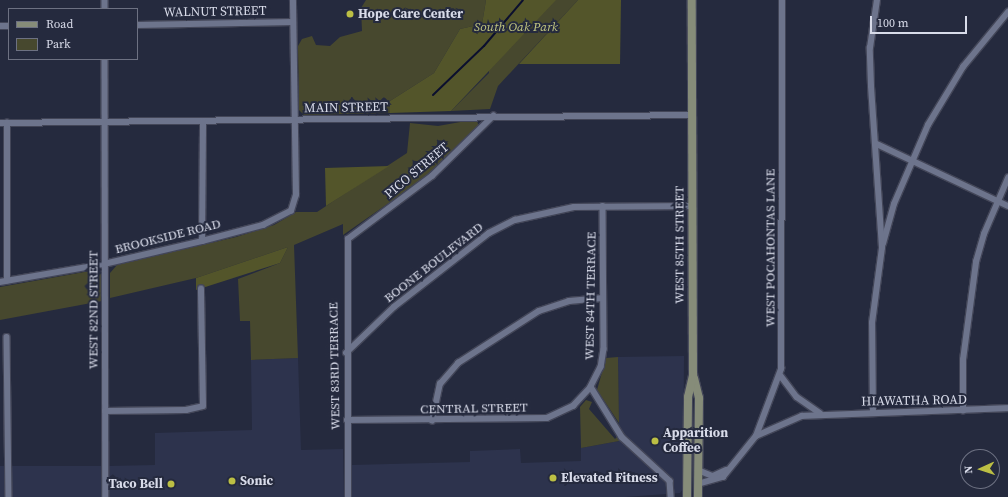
<!DOCTYPE html>
<style>
body{margin:0}
#map{position:relative;width:1008px;height:497px;overflow:hidden;background:#252a3e;font-family:"Source Serif 4",serif}
div>[style]{position:absolute}
.built>*{inset:0;background:#2d334d;transform-origin:0 0}
.green>*{inset:0;background:#47482e}
.forest>*{inset:0;background:#53552a}
.stream>*{height:2px;margin:-1px;padding:0 1px;transform-origin:1px;border-radius:1px;background:#0b0f2e}
.roads{filter:drop-shadow(1px 0 #434658) drop-shadow(-1px 0 #434658) drop-shadow(0 1px #434658) drop-shadow(0 -1px #434658)}
.minor>*{height:5.5px;margin:-2.75px;padding:0 2.75px;transform-origin:2.75px;border-radius:2.75px;background:#6d748c}
.secondary>*{height:8px;margin:-4px;padding:0 4px;transform-origin:4px;border-radius:4px;background:#868c79}
.dots>*{width:11px;height:11px;translate:-50% -50%;box-sizing:border-box;border:2px solid #252a3e;border-radius:50%}
span{translate:-50% -50%;white-space:nowrap;text-align:center;line-height:1.15;-webkit-text-stroke:4px #252a3e;paint-order:stroke}
.street-label{font-size:13px;color:#d8dbe9}
.poi-label{font-size:13px;color:#d8dbe9;font-weight:700}
.left{translate:0 -50%;text-align:left}
.right{translate:-100% -50%;text-align:right}
.park-label{font-size:13px;color:#c3c780;font-style:italic}
.legend{position:absolute;left:8px;top:8px;width:130px;height:52px;box-sizing:border-box;background:#252a3e;border:1px solid #6d7182;margin:0;padding:5px 7px;list-style:none;font-size:12px;color:#d8dbe9}
.legend li{display:flex;align-items:center;gap:8px;height:20px}
.legend b{width:20px;border:1px solid #6d7182}
.north{position:absolute;left:960px;top:449px;width:40px;height:40px;box-sizing:border-box;background:#252a3e;border:1px solid #6d7182;border-radius:50%;rotate:267deg;font-size:11px;font-weight:700;line-height:16px;text-align:center;color:#d8dbe9}
.north::after{content:'';display:block;margin:auto;width:14px;height:18px;background:#bcbf44;clip-path:polygon(50% 0,100% 100%,50% 72%,0 100%)}
.scale{position:absolute;left:870px;top:16px;width:97px;height:18px;box-sizing:border-box;border:2px solid #d8dbe9;border-top:0;padding-left:5px;font-size:12px;line-height:14px;white-space:nowrap;color:#d8dbe9;-webkit-text-stroke:3px #252a3e;paint-order:stroke}
</style>
<div id="map">
<div class="built">
<div style="clip-path:polygon(684px 356px,683px 489px,680px 493px,625px 497px,351px 497px,351px 465px,470px 462px,470px 451px,520px 449px,521px 463px,581px 461px,581px 448px,619px 441px,618px 357px)"></div>
<div style="clip-path:polygon(298px 358px,301px 450px,343px 449px,344px 497px,109px 497px,109px 466px,155px 465px,155px 433px,252px 430px,251px 360px)"></div>
<div style="left:102px;top:466px;width:31px;height:102px;rotate:90deg"></div>
</div>
<div class="green">
<div style="clip-path:polygon(366px 0,486px 0,482px 24px,460px 29px,434px 73px,390px 101px,390px 113px,304px 115px,299px 110px,298px 46px,302px 39px,312px 36px,316px 45px,330px 46px,340px 37px,362px 31px,361px 8px)"></div>
<div style="clip-path:polygon(490px 0,578px 0,498px 86px,490px 109px,451px 111px,489px 73px)"></div>
<div style="clip-path:polygon(466px 121px,477px 121px,479px 127px,426px 176px,386px 205px,343px 235px,343px 224px,294px 245px,298px 358px,251px 360px,250px 321px,240px 321px,238px 279px,280px 263px,288px 247px,196px 278px,110px 298px,110px 273px,117px 265px,236px 237px,274px 225px,296px 212px,317px 212px,407px 153px,410px 123px,438px 126px)"></div>
<div style="clip-path:polygon(90px 271px,101px 274px,102px 301px,0 320px,0 287px)"></div>
<div style="clip-path:polygon(618px 357px,619px 423px,597px 390px,606px 358px)"></div>
<div style="clip-path:polygon(586px 400px,592px 402px,589px 409px,615px 439px,619px 435px,619px 441px,581px 448px,580px 407px)"></div>
</div>
<div class="forest">
<div style="clip-path:polygon(486px 0,556px 0,451px 111px,390px 113px,390px 101px,434px 73px,460px 29px,482px 24px)"></div>
<div style="clip-path:polygon(578px 0,621px 0,620px 64px,519px 64px)"></div>
<div style="clip-path:polygon(389px 166px,326px 206px,325px 168px)"></div>
<div style="clip-path:polygon(288px 247px,280px 263px,196px 290px,196px 278px)"></div>
</div>
<div class="stream">
<div style="left:433px;top:95px;width:71px;rotate:-43.9deg"></div>
<div style="left:484px;top:46px;width:60px;rotate:-49.7deg"></div>
</div>
<div class="roads">
<div class="minor">
<div style="left:105px;top:0;width:9px;rotate:90deg"></div>
<div style="left:137px;top:25px;width:156px;rotate:-1.1deg"></div>
<div style="left:0;top:26px;width:9px"></div>
<div style="left:105px;top:59px;width:438px;rotate:89.9deg"></div>
<div style="left:0;top:123px;width:692px;rotate:-0.66deg"></div>
<div style="left:877px;top:144px;width:145px;rotate:25.3deg"></div>
<div style="left:603px;top:206px;width:143px;rotate:89.6deg"></div>
<div style="left:604px;top:349px;width:18px;rotate:99deg"></div>
<div style="left:601px;top:367px;width:22px;rotate:117deg"></div>
<div style="left:591px;top:387px;width:59px;rotate:58.2deg"></div>
<div style="left:622px;top:437px;width:65px;rotate:42.5deg"></div>
<div style="left:670px;top:481px;width:16px;rotate:86deg"></div>
<div style="left:202px;top:241px;width:119px;rotate:-89.5deg"></div>
<div style="left:883px;top:244px;width:41px;rotate:-74.6deg"></div>
<div style="left:894px;top:204px;width:86px;rotate:-66.7deg"></div>
<div style="left:928px;top:125px;width:68px;rotate:-58.9deg"></div>
<div style="left:963px;top:67px;width:71px;rotate:-50.7deg"></div>
<div style="left:7px;top:281px;width:158px;rotate:-90deg"></div>
<div style="left:0;top:282px;width:106px;rotate:-9.8deg"></div>
<div style="left:104px;top:264px;width:101px;rotate:-13.2deg"></div>
<div style="left:202px;top:241px;width:63px;rotate:-14.7deg"></div>
<div style="left:263px;top:225px;width:31px;rotate:-27deg"></div>
<div style="left:291px;top:211px;width:17px;rotate:-73deg"></div>
<div style="left:296px;top:195px;width:195px;rotate:-90.9deg"></div>
<div style="left:7px;top:337px;width:160px;rotate:89.3deg"></div>
<div style="left:346px;top:353px;width:66px;rotate:-43.8deg"></div>
<div style="left:394px;top:307px;width:120px;rotate:-37.9deg"></div>
<div style="left:489px;top:233px;width:29px;rotate:-27deg"></div>
<div style="left:515px;top:220px;width:60px;rotate:-12.4deg"></div>
<div style="left:574px;top:207px;width:118px;rotate:-0.5deg"></div>
<div style="left:781px;top:376px;width:26px;rotate:53deg"></div>
<div style="left:797px;top:397px;width:28px;rotate:35deg"></div>
<div style="left:105px;top:411px;width:81px;rotate:-0.7deg"></div>
<div style="left:186px;top:410px;width:17px;rotate:-13deg"></div>
<div style="left:203px;top:406px;width:117px;rotate:-91deg"></div>
<div style="left:963px;top:411px;width:51px;rotate:-90deg"></div>
<div style="left:963px;top:360px;width:99px;rotate:-82.4deg"></div>
<div style="left:976px;top:262px;width:29px;rotate:-74deg"></div>
<div style="left:984px;top:234px;width:61px;rotate:-66.8deg"></div>
<div style="left:873px;top:413px;width:90px;rotate:-90.6deg"></div>
<div style="left:872px;top:323px;width:76px;rotate:-82.4deg"></div>
<div style="left:882px;top:248px;width:162px;rotate:-93.9deg"></div>
<div style="left:871px;top:86px;width:38px;rotate:-92deg"></div>
<div style="left:870px;top:48px;width:49px;rotate:-81.7deg"></div>
<div style="left:347px;top:420px;width:200px;rotate:-0.6deg"></div>
<div style="left:547px;top:418px;width:29px;rotate:-25deg"></div>
<div style="left:573px;top:406px;width:26px;rotate:-47deg"></div>
<div style="left:432px;top:421px;width:38px;rotate:-78deg"></div>
<div style="left:440px;top:384px;width:28px;rotate:-49deg"></div>
<div style="left:458px;top:363px;width:96px;rotate:-32.7deg"></div>
<div style="left:539px;top:311px;width:32px;rotate:-18deg"></div>
<div style="left:569px;top:301px;width:34px;rotate:-5deg"></div>
<div style="left:756px;top:436px;width:72px;rotate:-69.5deg"></div>
<div style="left:781px;top:369px;width:369px;rotate:-89.8deg"></div>
<div style="left:698px;top:470px;width:16px;rotate:22deg"></div>
<div style="left:713px;top:476px;width:14px;rotate:-25deg"></div>
<div style="left:698px;top:484px;width:26px;rotate:-16deg"></div>
<div style="left:723px;top:477px;width:53px;rotate:-51.2deg"></div>
<div style="left:756px;top:436px;width:50px;rotate:-23.5deg"></div>
<div style="left:802px;top:416px;width:206px;rotate:-2.2deg"></div>
<div style="left:348px;top:497px;width:258px;rotate:-90deg"></div>
<div style="left:348px;top:239px;width:105px;rotate:-36.9deg"></div>
<div style="left:432px;top:176px;width:86px;rotate:-44.5deg"></div>
</div>
<div class="secondary">
<div style="left:694px;top:378px;width:21px;rotate:76deg"></div>
<div style="left:699px;top:398px;width:99px;rotate:90.6deg"></div>
<div style="left:687px;top:497px;width:100px;rotate:-89.4deg"></div>
<div style="left:688px;top:397px;width:23px;rotate:-77deg"></div>
<div style="left:693px;top:375px;width:375px;rotate:-90.2deg"></div>
</div>
</div>
<div class="dots">
<div style="left:350px;top:14px;background:#bcbf44"></div>
<div style="left:655px;top:441px;background:#bcbf44"></div>
<div style="left:553px;top:478px;background:#bcbf44"></div>
<div style="left:232px;top:481px;background:#bcbf44"></div>
<div style="left:171px;top:484px;background:#bcbf44"></div>
</div>
<div class="street-label">
<span style="left:215px;top:12px;rotate:-1deg">WALNUT STREET</span>
<span style="left:346px;top:108px;rotate:-1deg">MAIN STREET</span>
<span style="left:417px;top:171px;rotate:-40deg">PICO STREET</span>
<span style="left:168px;top:237px;rotate:-14deg">BROOKSIDE ROAD</span>
<span style="left:680px;top:245px;rotate:-90deg">WEST 85TH STREET</span>
<span style="left:771px;top:248px;rotate:-90deg">WEST POCAHONTAS LANE</span>
<span style="left:434px;top:263px;rotate:-38deg">BOONE BOULEVARD</span>
<span style="left:591px;top:296px;rotate:-89deg">WEST 84TH TERRACE</span>
<span style="left:94px;top:310px;rotate:-90deg">WEST 82ND STREET</span>
<span style="left:335px;top:366px;rotate:-91deg">WEST 83RD TERRACE</span>
<span style="left:914px;top:401px;rotate:-1deg">HIAWATHA ROAD</span>
<span style="left:474px;top:409px;rotate:-1deg">CENTRAL STREET</span>
</div>
<div class="poi-label">
<span class="left" style="left:358px;top:14px">Hope Care Center</span>
<span class="left" style="left:663px;top:441px">Apparition<br>Coffee</span>
<span class="left" style="left:561px;top:478px">Elevated Fitness</span>
<span class="left" style="left:240px;top:481px">Sonic</span>
<span class="right" style="left:163px;top:484px">Taco Bell</span>
</div>
<div class="park-label">
<span style="left:516px;top:27px">South Oak Park</span>
</div>
<ul class="legend">
<li><b style="height:5px;background:#868c79"></b>Road</li>
<li><b style="height:11px;background:#47482e"></b>Park</li>
</ul>
<div class="north">N</div>
<div class="scale">100 m</div>
</div>
